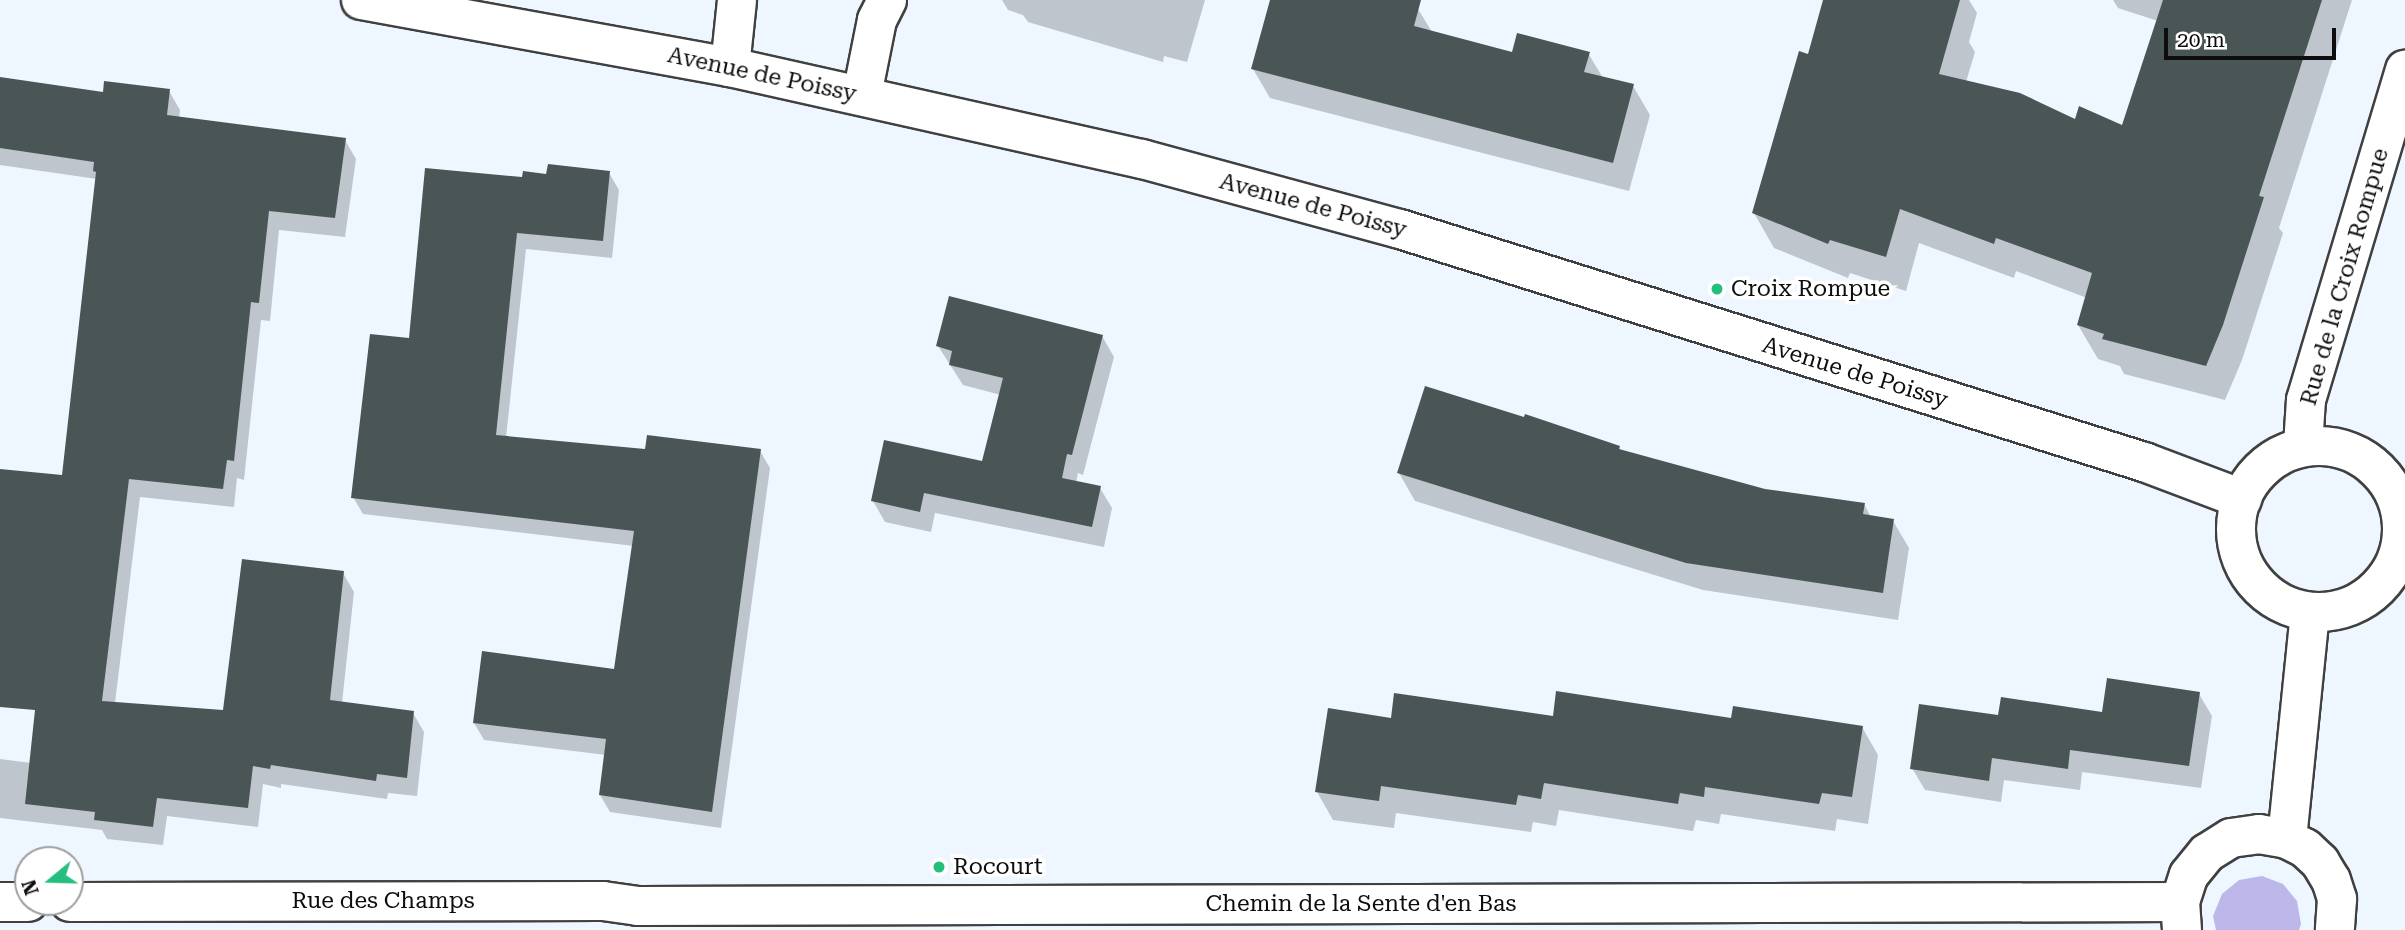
<!DOCTYPE html>
<style>
body{margin:0}
#map{position:relative;width:2405px;height:930px;overflow:hidden;background:#eef7ff;font-family:"Roboto Serif",serif}
div>[style]{position:absolute}
.green>*{inset:0;background:#bdb7e9}
.shadow>*{inset:0;background:#0003}
.building>*{inset:0;background:#4a5656}
.roads{filter:drop-shadow(2px 0 #404040) drop-shadow(-2px 0 #404040) drop-shadow(0 2px #404040) drop-shadow(0 -2px #404040)}
.minor>*{height:38px;margin:-19px;padding:0 19px;transform-origin:19px;border-radius:19px;background:#fff}
.minor>.ring{margin:-19px;padding:0;box-sizing:content-box;background:none;border:38px solid #fff;border-radius:50%}
.dots>*{width:19px;height:19px;translate:-50% -50%;box-sizing:border-box;border:4px solid #fff;border-radius:50%}
span{translate:-50% -50%;white-space:nowrap;text-align:center;line-height:1.15;-webkit-text-stroke:7px #fff;paint-order:stroke}
.street-label{font-size:23px;color:#0d0d0d}
.poi-label{font-size:23px;color:#0d0d0d}
.left{translate:0 -50%;text-align:left}
.north{position:absolute;left:14px;top:846px;width:70px;height:70px;box-sizing:border-box;background:#fff;border:2px solid #9e9e9e;border-radius:50%;rotate:251deg;font-size:19px;font-weight:700;line-height:28px;text-align:center;color:#0d0d0d}
.north::after{content:'';display:block;margin:auto;width:24px;height:32px;background:#25be7e;clip-path:polygon(50% 0,100% 100%,50% 72%,0 100%)}
.scale{position:absolute;left:2164px;top:28px;width:172px;height:32px;box-sizing:border-box;border:4px solid #0d0d0d;border-top:0;padding-left:9px;font-size:21px;line-height:24px;white-space:nowrap;color:#0d0d0d;-webkit-text-stroke:5px #fff;paint-order:stroke}
</style>
<div id="map">
<div class="green">
<div style="clip-path:polygon(2262px 876px,2283px 884px,2297px 901px,2301px 924px,2299px 930px,2216px 930px,2213px 916px,2222px 894px,2239px 880px)"></div>
</div>
<div class="shadow">
<div style="clip-path:polygon(1002px 0,1205px 0,1187px 62px,1164px 56px,1163px 62px,1028px 22px,1023px 15px,1008px 10px)"></div>
<div style="clip-path:polygon(1272px 0,1383px 0,1418px 9px,1432px 32px,1513px 54px,1588px 53px,1603px 78px,1633px 86px,1650px 115px,1629px 191px,1270px 98px,1253px 69px)"></div>
<div style="clip-path:polygon(1825px 0,1969px 0,1977px 13px,1969px 42px,1975px 52px,1966px 82px,2076px 121px,2123px 127px,2158px 21px,2118px 8px,2113px 0,2352px 0,2279px 228px,2283px 233px,2242px 360px,2225px 400px,2124px 374px,2120px 366px,2098px 359px,2078px 325px,2087px 298px,2016px 271px,2014px 278px,1919px 243px,1906px 291px,1850px 273px,1848px 278px,1774px 248px,1754px 213px,1810px 56px)"></div>
<div style="clip-path:polygon(0 78px,104px 94px,169px 91px,180px 110px,179px 119px,345px 140px,356px 159px,345px 237px,279px 230px,270px 321px,261px 320px,244px 480px,237px 478px,234px 507px,140px 497px,115px 703px,225px 711px,343px 573px,354px 592px,342px 703px,413px 713px,424px 732px,417px 796px,388px 793px,387px 799px,281px 784px,281px 788px,263px 784px,258px 827px,167px 816px,163px 845px,107px 839px,102px 830px,0 818px,0 759px,31px 763px,55px 562px,0 556px,0 470px,64px 477px,97px 179px,0 165px)"></div>
<div style="clip-path:polygon(609px 173px,619px 190px,612px 258px,526px 249px,506px 438px,647px 451px,760px 451px,770px 468px,721px 828px,610px 812px,600px 795px,606px 755px,484px 740px,474px 723px,615px 671px,634px 546px,363px 514px,353px 497px,411px 340px,524px 179px)"></div>
<div style="clip-path:polygon(1102px 336px,1114px 357px,1083px 475px,1078px 473px,1076px 483px,1100px 488px,1112px 508px,1104px 547px,935px 513px,931px 532px,885px 522px,873px 501px,983px 463px,1001px 395px,963px 385px,938px 346px)"></div>
<div style="clip-path:polygon(1619px 447px,1622px 452px,1764px 490px,1864px 504px,1871px 517px,1893px 521px,1909px 548px,1898px 620px,1703px 590px,1415px 501px,1399px 473px)"></div>
<div style="clip-path:polygon(2199px 694px,2212px 716px,2201px 788px,2082px 772px,2080px 790px,2004px 780px,2001px 802px,1925px 790px,1912px 768px,1999px 717px,2104px 714px)"></div>
<div style="clip-path:polygon(1554px 718px,1733px 719px,1862px 727px,1878px 755px,1868px 824px,1837px 819px,1835px 831px,1721px 814px,1719px 824px,1696px 820px,1693px 831px,1559px 810px,1556px 826px,1533px 822px,1531px 832px,1396px 813px,1394px 828px,1333px 820px,1317px 792px,1392px 720px)"></div>
</div>
<div class="building">
<div style="clip-path:polygon(1270px 0,1421px 0,1414px 26px,1512px 52px,1517px 33px,1590px 52px,1584px 72px,1634px 84px,1613px 163px,1251px 69px)"></div>
<div style="clip-path:polygon(1823px 0,1960px 0,1939px 74px,2020px 93px,2075px 119px,2079px 106px,2122px 125px,2163px 0,2322px 0,2259px 196px,2264px 197px,2223px 325px,2206px 366px,2102px 339px,2104px 334px,2077px 325px,2092px 273px,1996px 238px,1994px 244px,1900px 209px,1886px 257px,1830px 240px,1828px 244px,1752px 213px,1799px 51px,1808px 54px)"></div>
<div style="clip-path:polygon(0 77px,103px 92px,104px 81px,170px 89px,167px 115px,346px 138px,335px 218px,269px 211px,259px 303px,251px 302px,234px 461px,227px 460px,223px 489px,129px 479px,102px 701px,223px 710px,242px 559px,344px 571px,330px 700px,414px 711px,407px 778px,377px 774px,376px 781px,271px 765px,270px 769px,253px 766px,248px 808px,157px 798px,153px 827px,94px 820px,95px 812px,25px 804px,35px 710px,0 707px,0 469px,62px 475px,96px 172px,93px 171px,94px 162px,0 148px)"></div>
<div style="clip-path:polygon(548px 164px,610px 171px,603px 241px,517px 233px,496px 435px,645px 449px,647px 435px,761px 449px,712px 812px,599px 795px,606px 739px,473px 723px,482px 651px,614px 669px,634px 531px,351px 498px,370px 334px,409px 338px,425px 168px,522px 177px,523px 171px,546px 174px)"></div>
<div style="clip-path:polygon(949px 296px,1103px 335px,1072px 455px,1067px 454px,1062px 478px,1101px 486px,1092px 527px,924px 493px,920px 512px,871px 501px,884px 440px,982px 461px,1003px 378px,949px 365px,952px 351px,936px 346px)"></div>
<div style="clip-path:polygon(1425px 386px,1524px 417px,1525px 414px,1620px 446px,1619px 449px,1765px 489px,1865px 503px,1863px 514px,1894px 519px,1883px 593px,1686px 563px,1397px 473px)"></div>
<div style="clip-path:polygon(2107px 678px,2200px 692px,2189px 766px,2070px 750px,2068px 769px,1992px 758px,1989px 781px,1910px 769px,1919px 704px,1998px 715px,2001px 697px,2102px 712px)"></div>
<div style="clip-path:polygon(1556px 691px,1731px 718px,1733px 706px,1863px 726px,1852px 797px,1822px 793px,1819px 804px,1705px 787px,1704px 797px,1680px 793px,1678px 804px,1544px 783px,1541px 799px,1518px 795px,1516px 805px,1381px 786px,1379px 801px,1315px 792px,1328px 708px,1391px 718px,1394px 693px,1553px 716px)"></div>
</div>
<div class="roads">
<div class="minor">
<div style="left:361px;top:0;width:375px;rotate:10.3deg"></div>
<div style="left:730px;top:67px;width:422px;rotate:12.6deg"></div>
<div style="left:1142px;top:159px;width:267px;rotate:15.2deg"></div>
<div style="left:1400px;top:229px;width:780px;rotate:17.39deg"></div>
<div style="left:2144px;top:462px;width:105px;rotate:20.7deg"></div>
<div style="left:730px;top:67px;width:67px;rotate:-84deg"></div>
<div style="left:862px;top:95px;width:76px;rotate:-78.7deg"></div>
<div style="left:877px;top:20px;width:22px;rotate:-63deg"></div>
<div style="left:2303px;top:446px;width:46px;rotate:-86.3deg"></div>
<div style="left:2306px;top:400px;width:345px;rotate:-73.3deg"></div>
<div class="ring" style="left:2236px;top:446px;width:128px;height:128px"></div>
<div style="left:2287px;top:839px;width:228px;rotate:-84.2deg"></div>
<div style="left:0;top:902px;width:28px"></div>
<div style="left:70px;top:902px;width:533px;rotate:-0.11deg"></div>
<div style="left:603px;top:901px;width:34px;rotate:8deg"></div>
<div style="left:637px;top:906px;width:1543px;rotate:-0.15deg"></div>
<div style="left:2182px;top:930px;width:28px;rotate:-94deg"></div>
<div style="left:2180px;top:902px;width:28px;rotate:-72deg"></div>
<div style="left:2189px;top:875px;width:28px;rotate:-51deg"></div>
<div style="left:2207px;top:853px;width:28px;rotate:-32deg"></div>
<div style="left:2231px;top:838px;width:28px;rotate:-8deg"></div>
<div style="left:2259px;top:834px;width:28px;rotate:10deg"></div>
<div style="left:2287px;top:839px;width:20px;rotate:27deg"></div>
<div style="left:2305px;top:848px;width:21px;rotate:43deg"></div>
<div style="left:2320px;top:862px;width:21px;rotate:59deg"></div>
<div style="left:2331px;top:880px;width:20px;rotate:72deg"></div>
<div style="left:2337px;top:899px;width:31px;rotate:94deg"></div>
</div>
</div>
<div class="dots">
<div style="left:1717px;top:289px;background:#25be7e"></div>
<div style="left:939px;top:867px;background:#25be7e"></div>
</div>
<div class="street-label">
<span style="left:762px;top:75px;rotate:12deg">Avenue de Poissy</span>
<span style="left:1313px;top:206px;rotate:15deg">Avenue de Poissy</span>
<span style="left:2345px;top:277px;rotate:-74deg">Rue de la Croix Rompue</span>
<span style="left:1855px;top:373px;rotate:17deg">Avenue de Poissy</span>
<span style="left:383px;top:901px">Rue des Champs</span>
<span style="left:1361px;top:904px">Chemin de la Sente d'en Bas</span>
</div>
<div class="poi-label">
<span class="left" style="left:1731px;top:289px">Croix Rompue</span>
<span class="left" style="left:953px;top:867px">Rocourt</span>
</div>
<div class="north">N</div>
<div class="scale">20 m</div>
</div>
